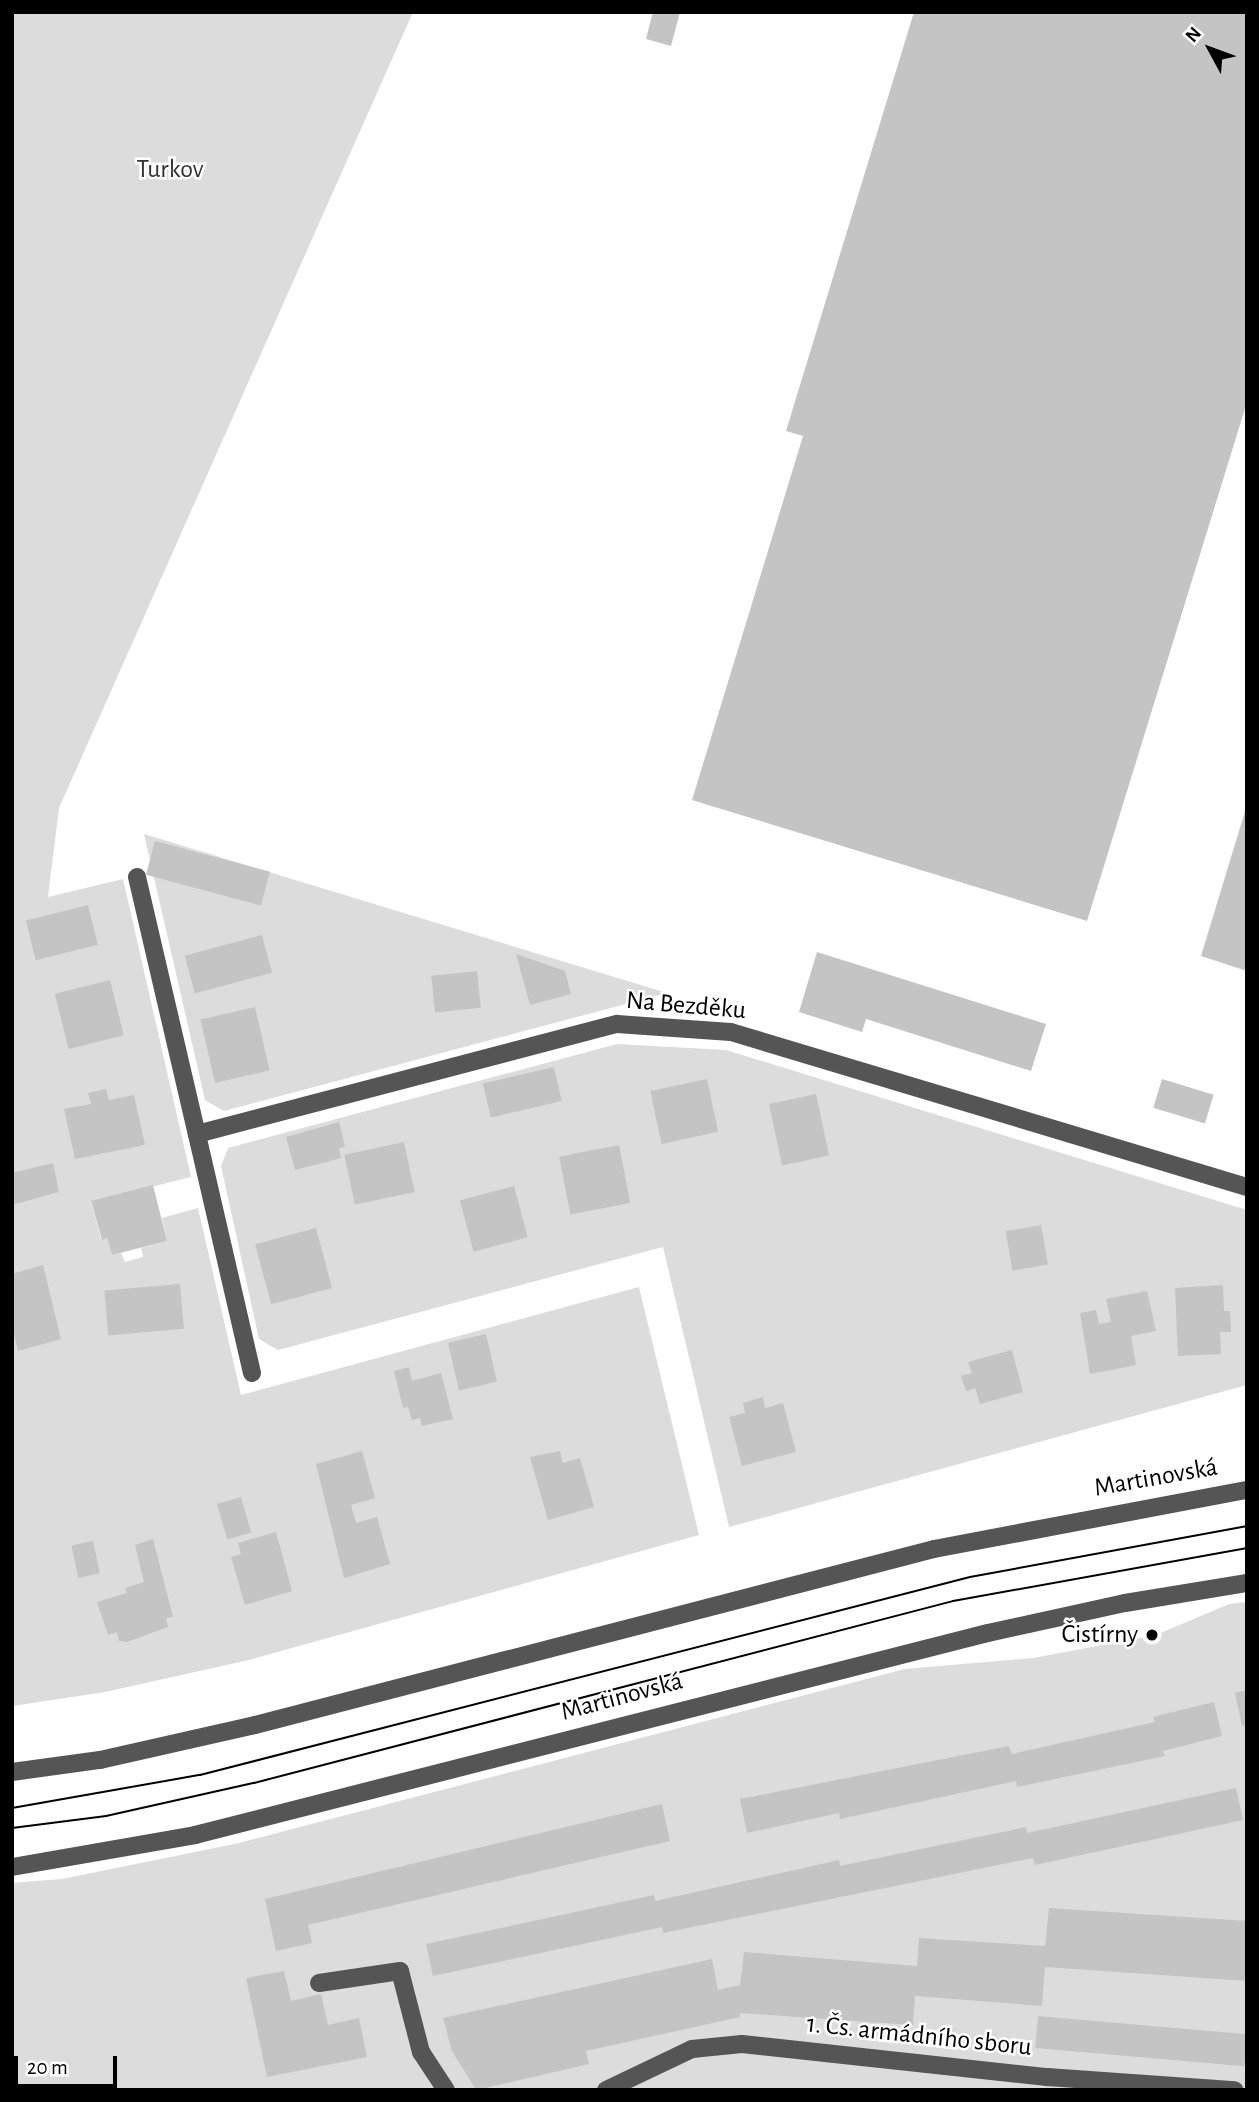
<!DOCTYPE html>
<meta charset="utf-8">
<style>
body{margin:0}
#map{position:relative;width:1259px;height:2102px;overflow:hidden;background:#fff;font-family:"Alegreya Sans",sans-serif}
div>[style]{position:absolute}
.green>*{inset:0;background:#dcdcdc}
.building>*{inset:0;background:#c4c4c4;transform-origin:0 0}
.minor>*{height:18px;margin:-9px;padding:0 9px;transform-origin:9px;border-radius:9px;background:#555}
.tram>*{height:2px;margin:-1px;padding:0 1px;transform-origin:1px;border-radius:1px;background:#000}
.dots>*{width:19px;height:19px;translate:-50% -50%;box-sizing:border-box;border:4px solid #fff;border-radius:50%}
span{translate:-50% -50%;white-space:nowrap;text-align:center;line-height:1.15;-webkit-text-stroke:5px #fff;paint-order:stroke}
.park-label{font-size:26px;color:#333}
.street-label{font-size:26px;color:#000}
.poi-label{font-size:26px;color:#000}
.right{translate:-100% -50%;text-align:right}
.frame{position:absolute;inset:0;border:14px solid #000;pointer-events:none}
.north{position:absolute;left:1175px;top:14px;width:70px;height:70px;-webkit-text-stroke:5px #fff;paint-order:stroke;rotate:311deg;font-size:19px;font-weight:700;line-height:28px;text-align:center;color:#000}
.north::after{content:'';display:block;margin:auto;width:24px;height:32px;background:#000;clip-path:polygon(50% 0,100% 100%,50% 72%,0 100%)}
.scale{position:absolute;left:14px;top:2056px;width:103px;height:32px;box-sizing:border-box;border:4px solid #000;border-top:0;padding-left:9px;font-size:21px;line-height:24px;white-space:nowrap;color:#000;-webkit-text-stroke:5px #fff;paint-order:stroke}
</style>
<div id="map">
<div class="green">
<div style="clip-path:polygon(12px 12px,413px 12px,59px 808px,48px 897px,123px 879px,191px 1177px,91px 1202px,101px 1239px,107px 1238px,112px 1255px,121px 1253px,125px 1262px,143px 1257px,141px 1248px,167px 1241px,162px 1218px,198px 1208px,241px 1395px,639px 1287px,699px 1535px,249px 1660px,105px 1692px,12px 1706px)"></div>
<div style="clip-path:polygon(144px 834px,667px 993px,224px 1111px,205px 1100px)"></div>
<div style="clip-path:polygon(617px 1044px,726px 1050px,1247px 1210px,1247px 1385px,729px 1527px,663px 1247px,278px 1350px,259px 1339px,221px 1166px,228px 1148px)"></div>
<div style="clip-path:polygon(1247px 1602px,1247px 2090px,12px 2090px,12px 1883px,62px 1879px,239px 1843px,905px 1669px,1033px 1658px,1156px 1635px,1229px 1604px)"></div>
</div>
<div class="building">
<div style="clip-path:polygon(653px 12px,680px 12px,671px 46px,646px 39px)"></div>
<div style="clip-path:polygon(914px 12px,1247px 12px,1247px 402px,1087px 921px,692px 800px,803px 436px,786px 431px)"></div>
<div style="clip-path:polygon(1246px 808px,1247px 808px,1247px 971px,1201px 956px)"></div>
<div style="left:155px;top:841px;width:119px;height:35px;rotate:15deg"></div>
<div style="left:88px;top:905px;width:41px;height:64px;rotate:76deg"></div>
<div style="left:262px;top:935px;width:39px;height:80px;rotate:75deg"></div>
<div style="clip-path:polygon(817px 952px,1046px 1024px,1031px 1071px,866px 1019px,862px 1032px,799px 1012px)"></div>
<div style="clip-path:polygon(516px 954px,565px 971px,571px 994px,530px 1005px)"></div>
<div style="left:477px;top:971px;width:37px;height:46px;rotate:84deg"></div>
<div style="left:110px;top:980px;width:57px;height:57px;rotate:76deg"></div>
<div style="left:255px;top:1007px;width:65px;height:56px;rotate:77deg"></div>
<div style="left:554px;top:1067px;width:35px;height:73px;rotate:77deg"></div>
<div style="left:707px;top:1079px;width:54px;height:58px;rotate:78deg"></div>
<div style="left:1162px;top:1079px;width:54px;height:30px;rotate:17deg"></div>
<div style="clip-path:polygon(106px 1089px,109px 1100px,134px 1095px,145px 1145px,75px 1159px,64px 1109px,91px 1104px,88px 1093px)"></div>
<div style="left:816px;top:1094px;width:63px;height:48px;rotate:78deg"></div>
<div style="clip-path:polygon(339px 1122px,345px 1147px,339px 1148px,341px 1158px,295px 1170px,286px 1137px)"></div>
<div style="left:404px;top:1142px;width:51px;height:61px;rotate:78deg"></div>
<div style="left:619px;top:1145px;width:59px;height:61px;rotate:79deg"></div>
<div style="clip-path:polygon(53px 1163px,59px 1192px,12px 1205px,12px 1173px)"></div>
<div style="clip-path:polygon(153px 1185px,167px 1241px,112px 1255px,107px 1238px,102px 1240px,91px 1201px)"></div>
<div style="left:514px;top:1186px;width:53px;height:56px;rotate:75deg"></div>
<div style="left:1041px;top:1225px;width:40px;height:36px;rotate:80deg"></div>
<div style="left:316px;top:1228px;width:62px;height:63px;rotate:75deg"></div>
<div style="clip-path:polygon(43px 1265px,61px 1339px,18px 1351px,12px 1325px,12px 1274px)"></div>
<div style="left:180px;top:1284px;width:45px;height:76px;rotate:85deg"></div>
<div style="clip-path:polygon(1223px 1285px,1224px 1311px,1230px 1311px,1231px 1332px,1220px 1332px,1221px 1354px,1178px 1356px,1175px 1288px)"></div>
<div style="clip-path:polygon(1147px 1291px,1156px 1331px,1131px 1336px,1136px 1365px,1090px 1374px,1080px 1313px,1096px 1310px,1099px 1324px,1111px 1322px,1106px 1299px)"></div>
<div style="left:486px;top:1334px;width:49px;height:39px;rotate:77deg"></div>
<div style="clip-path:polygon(1012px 1350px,1023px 1392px,980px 1404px,975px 1388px,966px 1391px,961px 1376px,972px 1373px,968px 1362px)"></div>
<div style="clip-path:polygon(409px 1367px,412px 1381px,441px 1373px,453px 1419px,422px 1426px,420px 1418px,412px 1420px,408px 1407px,403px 1408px,394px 1371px)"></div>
<div style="clip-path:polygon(763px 1397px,765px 1408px,783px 1403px,796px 1452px,742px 1466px,729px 1417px,745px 1413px,743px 1403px)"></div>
<div style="clip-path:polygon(362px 1451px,375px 1498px,351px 1505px,356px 1523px,377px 1517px,390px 1564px,344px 1578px,316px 1464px)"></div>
<div style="clip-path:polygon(560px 1451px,563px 1463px,580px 1458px,594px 1507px,548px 1520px,530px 1457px)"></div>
<div style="left:241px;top:1497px;width:37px;height:25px;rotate:74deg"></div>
<div style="clip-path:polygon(276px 1532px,292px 1591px,245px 1605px,231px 1557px,241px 1554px,238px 1543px)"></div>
<div style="clip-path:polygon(153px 1539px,173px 1617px,166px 1618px,168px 1627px,127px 1642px,119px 1641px,117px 1632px,108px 1635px,97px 1602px,127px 1593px,125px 1588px,144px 1582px,135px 1545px)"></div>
<div style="left:93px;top:1541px;width:33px;height:22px;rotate:78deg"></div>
<div style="clip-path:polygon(1247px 1690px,1247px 1725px,1242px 1726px,1235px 1693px)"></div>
<div style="clip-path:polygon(1214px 1702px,1222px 1736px,1163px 1751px,1165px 1756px,1017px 1787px,1016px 1781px,840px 1819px,839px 1813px,747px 1833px,740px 1799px,1009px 1746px,1012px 1754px,1155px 1722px,1153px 1717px)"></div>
<div style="clip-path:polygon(1236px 1788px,1243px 1820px,1035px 1865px,1033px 1858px,663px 1933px,662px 1927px,433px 1976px,426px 1944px,654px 1895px,655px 1901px,839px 1860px,840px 1866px,1026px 1827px,1027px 1833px)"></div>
<div style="clip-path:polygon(662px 1804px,670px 1841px,308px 1925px,312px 1943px,276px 1951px,265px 1899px)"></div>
<div style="clip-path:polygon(1049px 1908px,1247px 1921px,1247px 1981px,1045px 1967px,1042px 2006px,915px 1996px,913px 2025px,740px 2013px,740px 2017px,586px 2051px,589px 2064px,476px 2090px,452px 2051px,443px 2018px,712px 1959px,718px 1990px,740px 1985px,744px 1952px,917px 1966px,919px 1938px,1045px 1946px)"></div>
<div style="clip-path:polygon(284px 1971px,291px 2001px,321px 1994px,328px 2025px,359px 2018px,367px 2057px,267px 2077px,246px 1978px)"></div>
<div style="left:1038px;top:2016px;width:210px;height:32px;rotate:5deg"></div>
</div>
<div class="minor">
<div style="left:137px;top:877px;width:264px;rotate:76.9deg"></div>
<div style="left:252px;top:1373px;width:245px;rotate:-103deg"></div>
<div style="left:197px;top:1134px;width:434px;rotate:-14.7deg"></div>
<div style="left:617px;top:1024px;width:114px;rotate:4deg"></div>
<div style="left:731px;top:1032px;width:539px;rotate:16.72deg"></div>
<div style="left:12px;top:1772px;width:89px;rotate:-7.8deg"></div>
<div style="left:100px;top:1760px;width:159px;rotate:-12.7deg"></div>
<div style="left:255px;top:1725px;width:701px;rotate:-14.53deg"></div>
<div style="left:934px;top:1549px;width:319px;rotate:-10.7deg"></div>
<div style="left:12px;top:1867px;width:186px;rotate:-9.9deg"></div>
<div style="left:195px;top:1835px;width:818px;rotate:-14.29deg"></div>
<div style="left:988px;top:1633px;width:140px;rotate:-12.4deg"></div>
<div style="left:1125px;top:1603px;width:124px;rotate:-9.3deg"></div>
<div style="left:319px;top:1983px;width:82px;rotate:-8.4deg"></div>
<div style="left:400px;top:1971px;width:84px;rotate:75.5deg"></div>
<div style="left:421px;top:2052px;width:45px;rotate:56.7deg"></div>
<div style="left:606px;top:2090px;width:95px;rotate:-25.5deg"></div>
<div style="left:692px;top:2049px;width:50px;rotate:-5.7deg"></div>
<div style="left:742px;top:2044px;width:307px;rotate:6.2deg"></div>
<div style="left:1047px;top:2077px;width:188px;rotate:4deg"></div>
</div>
<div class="tram">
<div style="left:12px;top:1808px;width:191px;rotate:-10deg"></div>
<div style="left:200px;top:1775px;width:795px;rotate:-14.42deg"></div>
<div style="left:970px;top:1577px;width:282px;rotate:-10.4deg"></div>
<div style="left:12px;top:1828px;width:95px;rotate:-7.3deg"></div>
<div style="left:106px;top:1816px;width:152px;rotate:-12.6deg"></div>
<div style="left:254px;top:1783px;width:722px;rotate:-14.59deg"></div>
<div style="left:953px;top:1601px;width:299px;rotate:-10.2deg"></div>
</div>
<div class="dots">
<div style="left:1152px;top:1635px;background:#000"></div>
</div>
<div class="park-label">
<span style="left:170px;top:170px">Turkov</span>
</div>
<div class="street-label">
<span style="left:686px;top:1006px;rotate:5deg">Na Bezděku</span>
<span style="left:1156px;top:1478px;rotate:-10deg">Martinovská</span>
<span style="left:622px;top:1697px;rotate:-15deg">Martinovská</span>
<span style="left:919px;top:2036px;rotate:6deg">1. Čs. armádního sboru</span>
</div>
<div class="poi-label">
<span class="right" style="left:1138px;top:1635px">Čistírny</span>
</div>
<div class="frame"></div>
<div class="north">N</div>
<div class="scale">20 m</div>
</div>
